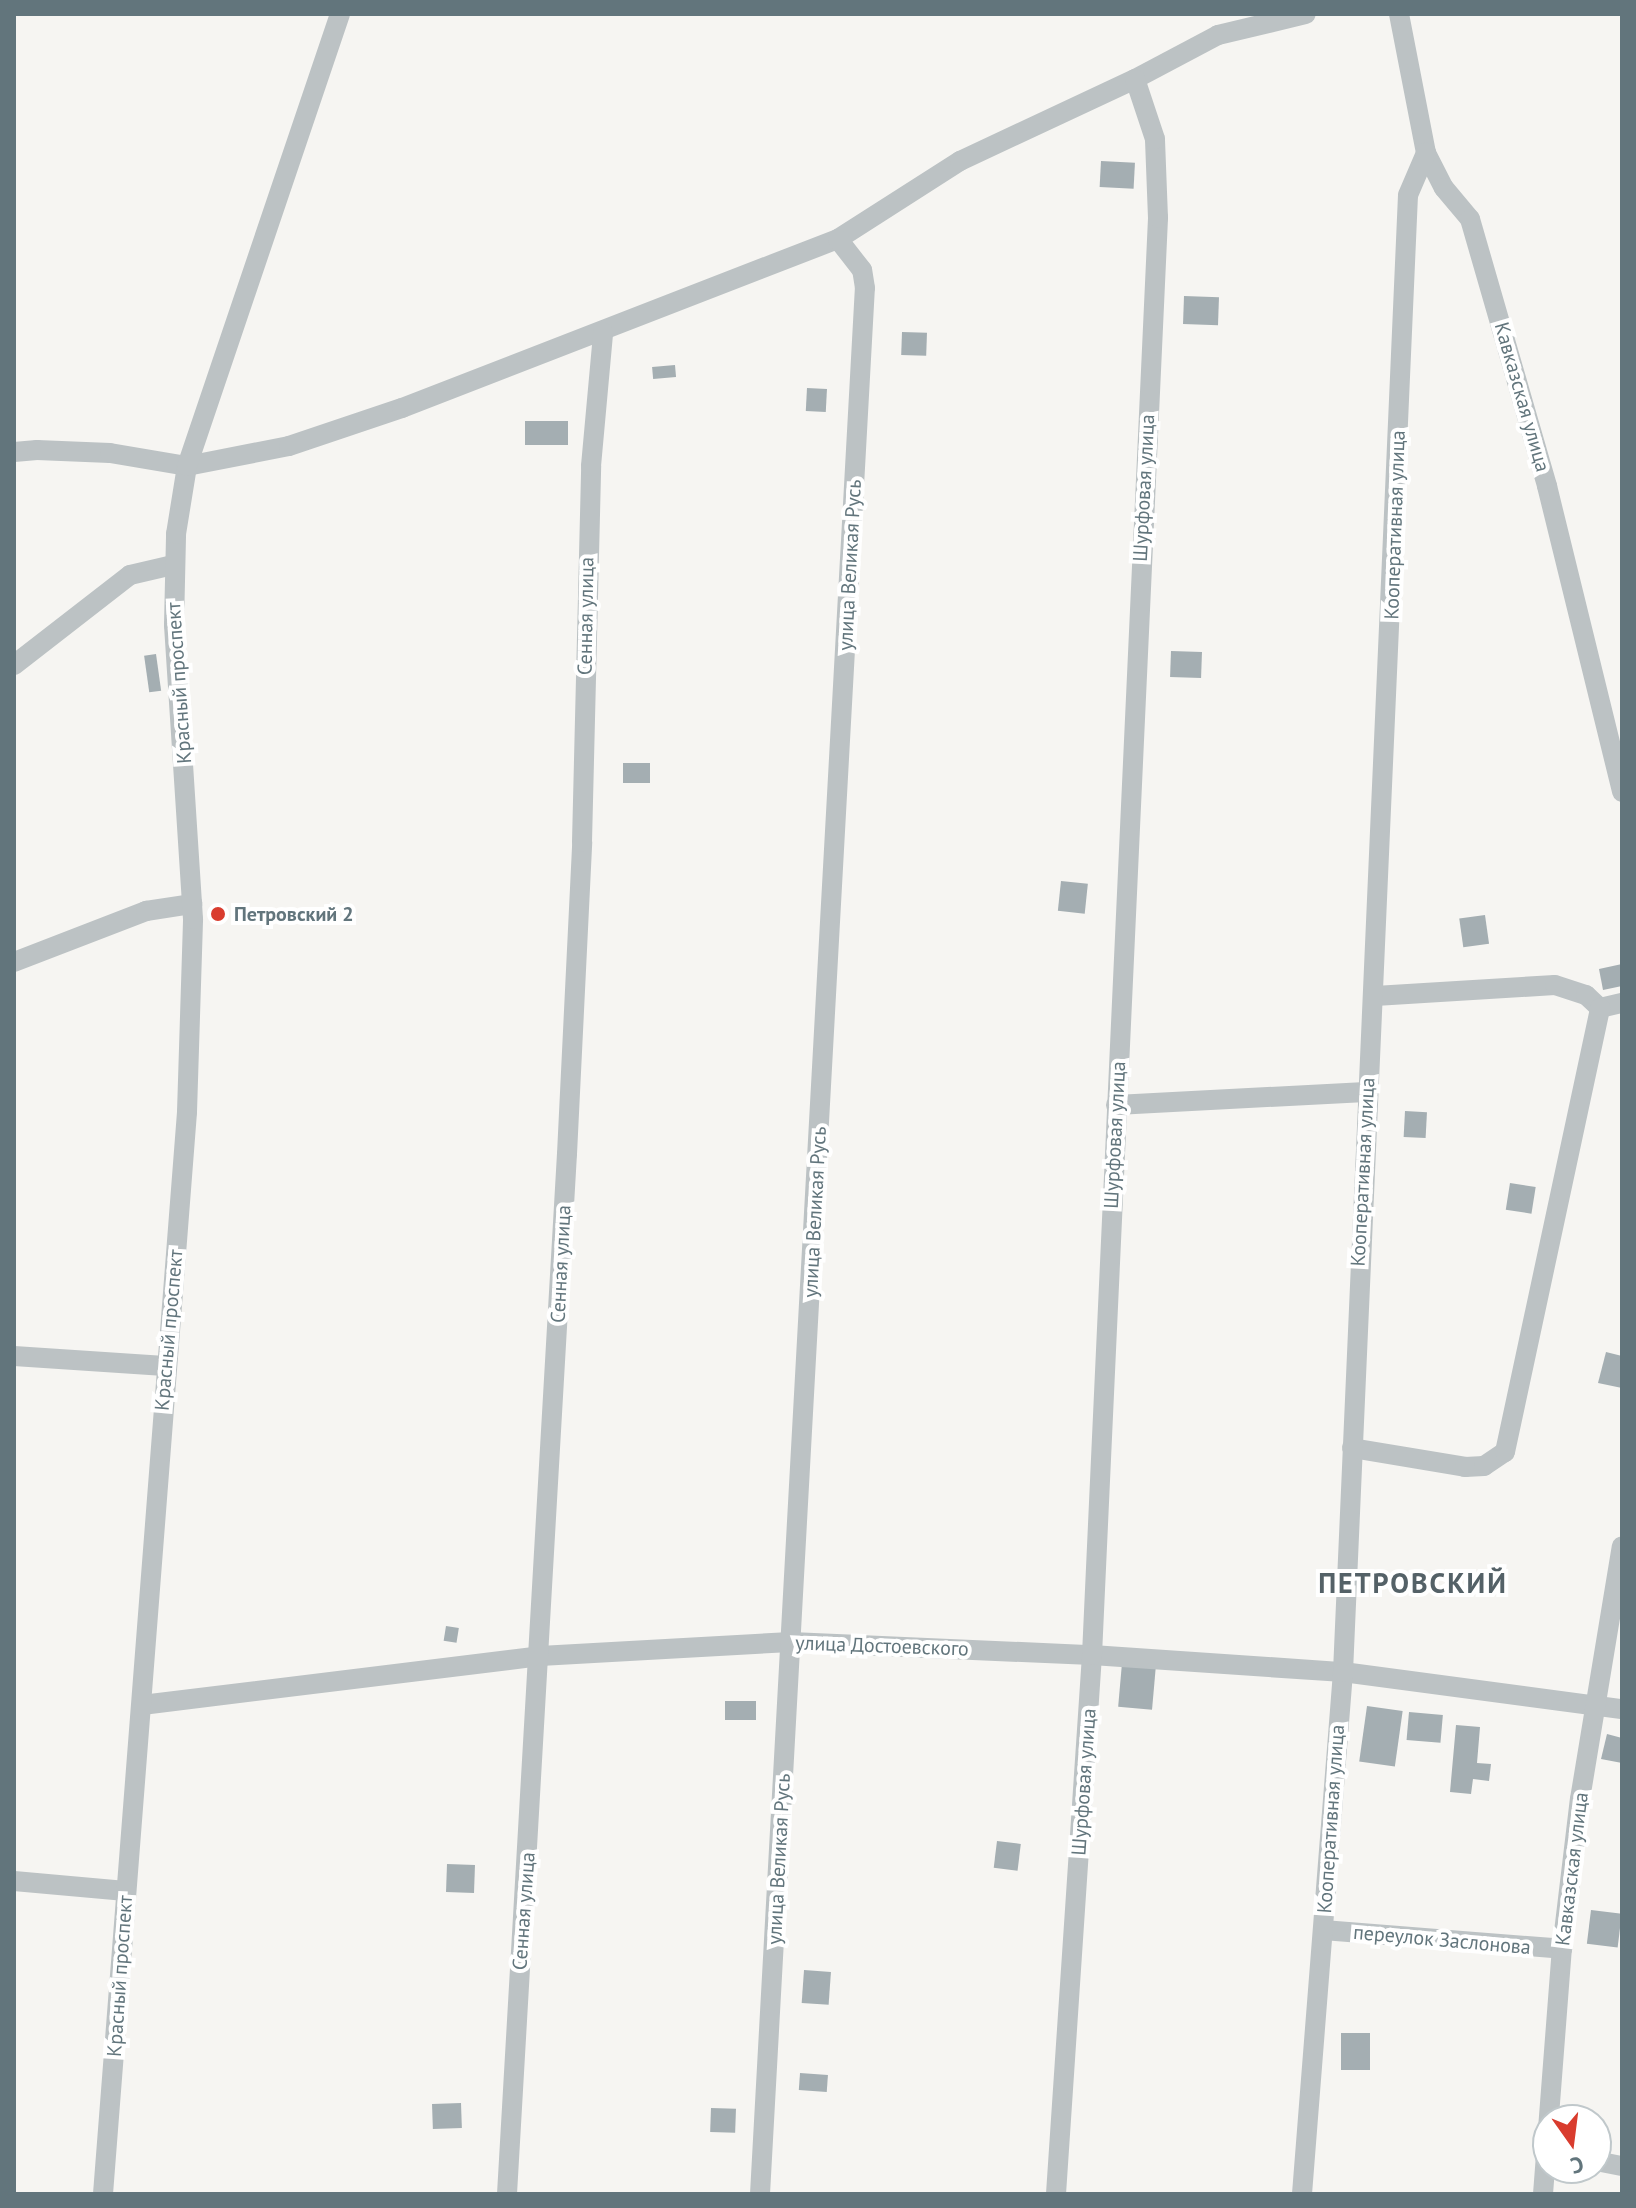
<!DOCTYPE html>
<meta charset="utf-8">
<style>
body{margin:0}
#map{position:relative;width:1636px;height:2208px;overflow:hidden;background:#f6f5f2;font-family:"PT Sans",sans-serif}
div>[style]{position:absolute}
.building>*{inset:0;background:#a4aeb2;transform-origin:0 0}
.minor>*{height:20px;margin:-10px;padding:0 10px;transform-origin:10px;border-radius:10px;background:#bcc2c4}
.dots>*{width:22px;height:22px;translate:-50% -50%;box-sizing:border-box;border:4px solid #fff;border-radius:50%}
span{translate:-50% -50%;white-space:nowrap;text-align:center;line-height:1.15;-webkit-text-stroke:8px #fff;paint-order:stroke}
.street-label{font-size:20px;color:#62757c}
.poi-label{font-size:20px;color:#62757c;font-weight:700}
.left{translate:0 -50%;text-align:left}
.district-label{font-size:28px;color:#546167;font-weight:700;letter-spacing:2px}
.frame{position:absolute;inset:0;border:16px solid #62757c;pointer-events:none}
.north{position:absolute;left:1532px;top:2104px;width:80px;height:80px;box-sizing:border-box;background:#fff;border:2px solid #c0c8cb;border-radius:50%;rotate:166deg;font-size:22px;font-weight:700;line-height:32px;text-align:center;color:#62757c}
.north::after{content:'';display:block;margin:auto;width:28px;height:36px;background:#d93c2e;clip-path:polygon(50% 0,100% 100%,50% 72%,0 100%)}
</style>
<div id="map">
<div class="building">
<div style="left:1101px;top:161px;width:34px;height:26px;rotate:3deg"></div>
<div style="left:1184px;top:296px;width:35px;height:28px;rotate:2deg"></div>
<div style="left:902px;top:332px;width:25px;height:23px;rotate:2deg"></div>
<div style="left:675px;top:365px;width:12px;height:23px;rotate:85deg"></div>
<div style="left:807px;top:388px;width:20px;height:23px;rotate:3deg"></div>
<div style="left:525px;top:421px;width:43px;height:24px"></div>
<div style="left:1171px;top:651px;width:31px;height:26px;rotate:2deg"></div>
<div style="left:156px;top:654px;width:37px;height:12px;rotate:82deg"></div>
<div style="left:623px;top:763px;width:27px;height:20px"></div>
<div style="left:1061px;top:881px;width:27px;height:30px;rotate:6deg"></div>
<div style="left:1485px;top:915px;width:29px;height:26px;rotate:82deg"></div>
<div style="clip-path:polygon(1622px 964px,1622px 986px,1603px 990px,1599px 969px)"></div>
<div style="left:1405px;top:1111px;width:22px;height:26px;rotate:3deg"></div>
<div style="left:1510px;top:1183px;width:26px;height:27px;rotate:9deg"></div>
<div style="clip-path:polygon(1606px 1352px,1622px 1356px,1622px 1388px,1598px 1383px)"></div>
<div style="left:446px;top:1626px;width:13px;height:15px;rotate:9deg"></div>
<div style="left:1122px;top:1663px;width:34px;height:44px;rotate:5deg"></div>
<div style="left:725px;top:1701px;width:31px;height:19px"></div>
<div style="left:1367px;top:1706px;width:36px;height:56px;rotate:8deg"></div>
<div style="left:1409px;top:1712px;width:34px;height:28px;rotate:5deg"></div>
<div style="clip-path:polygon(1456px 1725px,1480px 1727px,1477px 1763px,1491px 1764px,1489px 1781px,1473px 1779px,1471px 1794px,1450px 1792px)"></div>
<div style="clip-path:polygon(1607px 1734px,1622px 1738px,1622px 1763px,1601px 1759px)"></div>
<div style="left:997px;top:1841px;width:24px;height:27px;rotate:7deg"></div>
<div style="left:447px;top:1864px;width:28px;height:28px;rotate:2deg"></div>
<div style="left:1591px;top:1910px;width:31px;height:34px;rotate:7deg"></div>
<div style="left:804px;top:1970px;width:27px;height:33px;rotate:4deg"></div>
<div style="left:1341px;top:2033px;width:29px;height:37px"></div>
<div style="left:800px;top:2073px;width:28px;height:17px;rotate:4deg"></div>
<div style="left:461px;top:2103px;width:25px;height:29px;rotate:88deg"></div>
<div style="left:711px;top:2108px;width:25px;height:24px;rotate:2deg"></div>
</div>
<div class="minor">
<div style="left:1399px;top:14px;width:142px;rotate:79deg"></div>
<div style="left:1426px;top:153px;width:39px;rotate:63deg"></div>
<div style="left:1444px;top:188px;width:40px;rotate:50deg"></div>
<div style="left:1470px;top:219px;width:278px;rotate:73.9deg"></div>
<div style="left:1547px;top:486px;width:315px;rotate:76.2deg"></div>
<div style="left:14px;top:452px;width:23px;rotate:-5deg"></div>
<div style="left:37px;top:450px;width:73px;rotate:2.4deg"></div>
<div style="left:110px;top:453px;width:78px;rotate:9.6deg"></div>
<div style="left:187px;top:466px;width:104px;rotate:-11.1deg"></div>
<div style="left:289px;top:446px;width:119px;rotate:-18.6deg"></div>
<div style="left:402px;top:408px;width:468px;rotate:-21.2deg"></div>
<div style="left:838px;top:239px;width:145px;rotate:-32.6deg"></div>
<div style="left:960px;top:161px;width:193px;rotate:-25.1deg"></div>
<div style="left:1135px;top:79px;width:94px;rotate:-27.9deg"></div>
<div style="left:1218px;top:35px;width:90px;rotate:-13.4deg"></div>
<div style="left:14px;top:665px;width:147px;rotate:-37.8deg"></div>
<div style="left:130px;top:575px;width:44px;rotate:-13.1deg"></div>
<div style="left:14px;top:962px;width:142px;rotate:-21.1deg"></div>
<div style="left:146px;top:911px;width:47px;rotate:-8.7deg"></div>
<div style="left:1375px;top:996px;width:180px;rotate:-3.5deg"></div>
<div style="left:1555px;top:985px;width:33px;rotate:18deg"></div>
<div style="left:1586px;top:995px;width:19px;rotate:43deg"></div>
<div style="left:1600px;top:1008px;width:23px;rotate:-13deg"></div>
<div style="left:1116px;top:1105px;width:250px;rotate:-3deg"></div>
<div style="left:14px;top:1356px;width:151px;rotate:3.8deg"></div>
<div style="left:1352px;top:1448px;width:115px;rotate:9.5deg"></div>
<div style="left:1465px;top:1467px;width:19px;rotate:-3deg"></div>
<div style="left:1484px;top:1466px;width:25px;rotate:-34deg"></div>
<div style="left:1505px;top:1452px;width:454px;rotate:-77.9deg"></div>
<div style="left:142px;top:1705px;width:401px;rotate:-7deg"></div>
<div style="left:540px;top:1656px;width:251px;rotate:-3.2deg"></div>
<div style="left:791px;top:1642px;width:301px;rotate:2.5deg"></div>
<div style="left:1092px;top:1655px;width:252px;rotate:3.9deg"></div>
<div style="left:1343px;top:1672px;width:281px;rotate:7.6deg"></div>
<div style="left:14px;top:1881px;width:112px;rotate:5.1deg"></div>
<div style="left:1323px;top:1930px;width:240px;rotate:4.5deg"></div>
<div style="left:1596px;top:2161px;width:26px;rotate:11deg"></div>
<div style="left:103px;top:2194px;width:1085px;rotate:-85.56deg"></div>
<div style="left:187px;top:1112px;width:193px;rotate:-88.2deg"></div>
<div style="left:193px;top:919px;width:295px;rotate:-93.7deg"></div>
<div style="left:174px;top:625px;width:91px;rotate:-88.7deg"></div>
<div style="left:176px;top:534px;width:69px;rotate:-80.8deg"></div>
<div style="left:187px;top:466px;width:477px;rotate:-71.3deg"></div>
<div style="left:507px;top:2194px;width:1042px;rotate:-86.7deg"></div>
<div style="left:567px;top:1154px;width:312px;rotate:-87.2deg"></div>
<div style="left:582px;top:842px;width:376px;rotate:-88.6deg"></div>
<div style="left:591px;top:466px;width:134px;rotate:-84.8deg"></div>
<div style="left:760px;top:2194px;width:1909px;rotate:-86.85deg"></div>
<div style="left:865px;top:288px;width:18px;rotate:-99deg"></div>
<div style="left:862px;top:270px;width:39px;rotate:-128deg"></div>
<div style="left:1056px;top:2194px;width:540px;rotate:-86.18deg"></div>
<div style="left:1092px;top:1655px;width:1439px;rotate:-87.37deg"></div>
<div style="left:1158px;top:218px;width:79px;rotate:-92.2deg"></div>
<div style="left:1155px;top:139px;width:63px;rotate:-108.4deg"></div>
<div style="left:1302px;top:2194px;width:524px;rotate:-85.51deg"></div>
<div style="left:1343px;top:1672px;width:1478px;rotate:-87.48deg"></div>
<div style="left:1408px;top:195px;width:46px;rotate:-66.8deg"></div>
<div style="left:1543px;top:2194px;width:246px;rotate:-85.6deg"></div>
<div style="left:1562px;top:1949px;width:151px;rotate:-83.2deg"></div>
<div style="left:1580px;top:1799px;width:256px;rotate:-80.6deg"></div>
</div>
<div class="dots">
<div style="left:218px;top:914px;background:#d93c2e"></div>
</div>
<div class="street-label">
<span style="left:1522px;top:397px;rotate:74deg">Кавказская улица</span>
<span style="left:1144px;top:488px;rotate:-87deg">Шурфовая улица</span>
<span style="left:1395px;top:525px;rotate:-88deg">Кооперативная улица</span>
<span style="left:850px;top:565px;rotate:-87deg">улица Великая Русь</span>
<span style="left:586px;top:616px;rotate:-89deg">Сенная улица</span>
<span style="left:179px;top:683px;rotate:-94deg">Красный проспект</span>
<span style="left:1115px;top:1135px;rotate:-87deg">Шурфовая улица</span>
<span style="left:1363px;top:1172px;rotate:-87deg">Кооперативная улица</span>
<span style="left:815px;top:1212px;rotate:-87deg">улица Великая Русь</span>
<span style="left:561px;top:1264px;rotate:-87deg">Сенная улица</span>
<span style="left:169px;top:1330px;rotate:-85deg">Красный проспект</span>
<span style="left:882px;top:1646px;rotate:2deg">улица Достоевского</span>
<span style="left:1084px;top:1782px;rotate:-86deg">Шурфовая улица</span>
<span style="left:1331px;top:1819px;rotate:-86deg">Кооперативная улица</span>
<span style="left:779px;top:1859px;rotate:-87deg">улица Великая Русь</span>
<span style="left:1572px;top:1869px;rotate:-83deg">Кавказская улица</span>
<span style="left:524px;top:1911px;rotate:-86deg">Сенная улица</span>
<span style="left:1442px;top:1940px;rotate:5deg">переулок Заслонова</span>
<span style="left:120px;top:1976px;rotate:-86deg">Красный проспект</span>
</div>
<div class="poi-label">
<span class="left" style="left:234px;top:914px">Петровский 2</span>
</div>
<div class="district-label">
<span style="left:1413px;top:1583px">ПЕТРОВСКИЙ</span>
</div>
<div class="frame"></div>
<div class="north">С</div>
</div>
